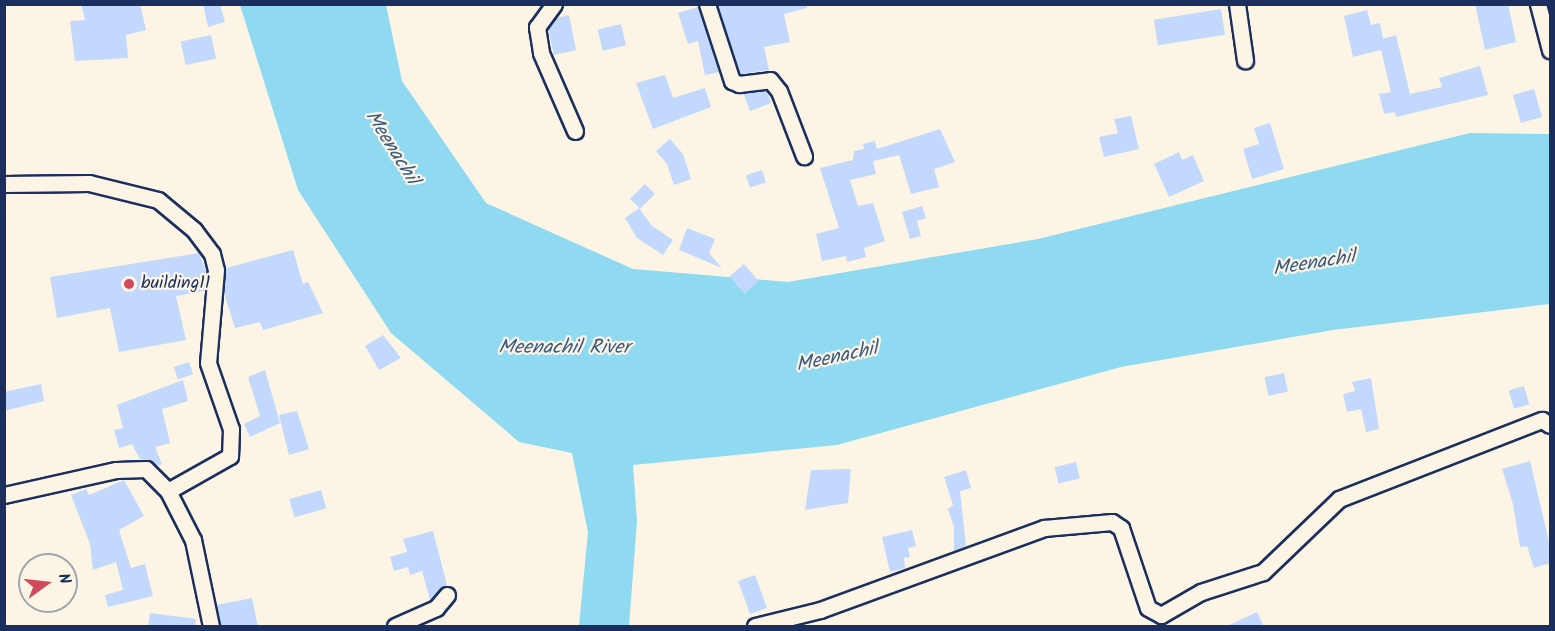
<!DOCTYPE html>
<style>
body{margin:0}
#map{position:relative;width:1555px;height:631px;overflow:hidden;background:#fcf5e5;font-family:Kalam,sans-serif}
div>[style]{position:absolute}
.water>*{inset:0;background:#8fd9f1}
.building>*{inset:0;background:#c3d8fd;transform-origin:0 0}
.roads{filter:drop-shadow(2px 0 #1b2f5e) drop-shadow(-2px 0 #1b2f5e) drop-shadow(0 2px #1b2f5e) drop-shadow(0 -2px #1b2f5e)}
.street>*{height:15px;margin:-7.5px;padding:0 7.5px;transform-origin:7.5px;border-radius:7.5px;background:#fcf5e5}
.dots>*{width:16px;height:16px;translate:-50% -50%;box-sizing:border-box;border:3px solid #fcf5e5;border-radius:50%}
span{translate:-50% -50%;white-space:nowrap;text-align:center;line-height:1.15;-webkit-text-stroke:4.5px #fcf5e5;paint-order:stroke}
.poi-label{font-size:18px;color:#1b2f5e}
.left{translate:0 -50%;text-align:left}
.water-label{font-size:20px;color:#385a83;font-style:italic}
.frame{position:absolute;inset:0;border:6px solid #1b2f5e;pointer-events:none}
.north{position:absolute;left:18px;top:553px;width:60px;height:60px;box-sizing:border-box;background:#fcf5e5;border:2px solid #a2a6af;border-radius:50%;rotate:75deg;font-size:16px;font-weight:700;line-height:24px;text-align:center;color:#1b2f5e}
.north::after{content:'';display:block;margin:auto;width:21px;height:27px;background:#d1495b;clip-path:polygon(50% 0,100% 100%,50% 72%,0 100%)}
</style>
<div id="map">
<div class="water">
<div style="clip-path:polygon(240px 5px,386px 5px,402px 81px,486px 203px,633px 269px,788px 282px,1038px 239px,1470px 133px,1550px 134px,1550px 304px,1333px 330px,1121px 367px,837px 445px,633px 465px,637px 521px,629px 626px,579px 626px,588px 532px,572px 453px,519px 442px,391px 333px,298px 190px)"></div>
</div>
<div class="building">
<div style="clip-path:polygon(81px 4px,140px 4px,146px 30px,126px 35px,128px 58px,75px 61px,70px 21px,85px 20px)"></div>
<div style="clip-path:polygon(203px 4px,220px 4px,225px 22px,208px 27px)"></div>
<div style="clip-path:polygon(717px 4px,806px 4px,807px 8px,784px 14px,790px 42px,764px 47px,769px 70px,740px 74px)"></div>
<div style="clip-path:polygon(1475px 4px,1508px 4px,1516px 42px,1485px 50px)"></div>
<div style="clip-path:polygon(698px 7px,719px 72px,705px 75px,698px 41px,688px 44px,678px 13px)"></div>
<div style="left:1221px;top:9px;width:26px;height:68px;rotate:81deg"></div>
<div style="clip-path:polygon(1367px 10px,1371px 25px,1380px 23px,1383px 39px,1396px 35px,1410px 94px,1442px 87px,1439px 78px,1480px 66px,1488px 95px,1396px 117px,1395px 112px,1384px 114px,1379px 94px,1391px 92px,1381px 50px,1353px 57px,1344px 16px)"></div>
<div style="clip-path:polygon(569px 15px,576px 50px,554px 55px,548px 28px,556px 18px)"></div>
<div style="left:621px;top:24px;width:22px;height:24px;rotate:77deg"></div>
<div style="left:211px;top:35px;width:24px;height:31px;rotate:78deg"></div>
<div style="clip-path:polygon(665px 75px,673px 98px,705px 88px,711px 107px,653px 129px,636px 83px)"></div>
<div style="left:1534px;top:89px;width:29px;height:22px;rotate:74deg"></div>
<div style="clip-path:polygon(766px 90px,771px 103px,750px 111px,743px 93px)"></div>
<div style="clip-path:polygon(1131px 116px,1139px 149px,1104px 157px,1099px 137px,1118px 133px,1114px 119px)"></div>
<div style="clip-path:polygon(1270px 123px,1284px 169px,1252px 179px,1243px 149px,1259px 144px,1254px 128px)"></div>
<div style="clip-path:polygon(940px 129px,955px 162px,934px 169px,939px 187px,911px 194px,899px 155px,873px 161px,876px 174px,850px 180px,858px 206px,873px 203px,885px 241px,864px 248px,866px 257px,847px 262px,846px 256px,822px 261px,816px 234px,839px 228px,820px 168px,853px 160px,854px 151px,864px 149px,863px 144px,875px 141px,877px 149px)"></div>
<div style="clip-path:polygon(670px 139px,683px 154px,691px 179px,674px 185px,667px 164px,656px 151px)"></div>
<div style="clip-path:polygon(1179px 152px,1182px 160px,1193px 155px,1204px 181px,1169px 197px,1154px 164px)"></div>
<div style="left:762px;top:170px;width:13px;height:17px;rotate:72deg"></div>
<div style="left:645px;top:184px;width:14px;height:21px;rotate:45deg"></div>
<div style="clip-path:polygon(922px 206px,926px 218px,917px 221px,921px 236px,910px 239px,902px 212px)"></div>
<div style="clip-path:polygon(639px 208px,651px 225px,673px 240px,663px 255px,637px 238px,625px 218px)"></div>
<div style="clip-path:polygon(687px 228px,715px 239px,709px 253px,722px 268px,679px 250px)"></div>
<div style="clip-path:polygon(293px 250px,303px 284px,308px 282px,323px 313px,263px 330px,260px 322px,235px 328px,224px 293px,226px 268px)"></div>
<div style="clip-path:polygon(199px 253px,206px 271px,204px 291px,176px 296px,186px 340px,119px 352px,110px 308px,57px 318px,50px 277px)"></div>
<div style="left:744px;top:264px;width:23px;height:19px;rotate:50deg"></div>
<div style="clip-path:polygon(383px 335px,401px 358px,379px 370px,365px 346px)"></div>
<div style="left:189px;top:362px;width:13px;height:16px;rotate:72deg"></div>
<div style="clip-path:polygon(265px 370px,280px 423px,250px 437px,244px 424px,260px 416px,248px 377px)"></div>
<div style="left:1284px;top:373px;width:19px;height:20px;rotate:78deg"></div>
<div style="clip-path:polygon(1371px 378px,1379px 429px,1366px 432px,1361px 409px,1347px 412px,1343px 394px,1355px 391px,1352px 382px)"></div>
<div style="clip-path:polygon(183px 380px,188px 401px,162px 409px,170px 443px,155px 447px,162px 464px,157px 466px,150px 460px,140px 459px,132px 444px,119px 448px,114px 430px,123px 428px,117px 405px)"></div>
<div style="clip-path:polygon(41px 384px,44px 401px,4px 411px,4px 392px)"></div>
<div style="left:1524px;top:386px;width:19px;height:16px;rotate:74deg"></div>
<div style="clip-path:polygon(297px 411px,309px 449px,289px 455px,279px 415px)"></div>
<div style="clip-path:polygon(1530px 461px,1551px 550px,1551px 563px,1534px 568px,1527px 546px,1520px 547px,1513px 504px,1502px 469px)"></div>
<div style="left:1076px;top:462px;width:17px;height:22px;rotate:77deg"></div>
<div style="clip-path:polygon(851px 469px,848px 503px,805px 510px,811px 470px)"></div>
<div style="clip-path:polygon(966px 470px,971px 488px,960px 491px,966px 546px,954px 551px,954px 527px,948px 509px,953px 505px,944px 477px)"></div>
<div style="clip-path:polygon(124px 480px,144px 516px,119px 530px,131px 568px,145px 564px,153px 596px,108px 607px,105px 595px,123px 590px,116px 562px,93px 570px,90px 544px,71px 495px,86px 489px,89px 495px)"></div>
<div style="left:321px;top:490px;width:19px;height:33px;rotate:74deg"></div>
<div style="clip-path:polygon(912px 530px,916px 546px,908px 548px,910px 557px,904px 558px,905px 568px,890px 572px,882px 537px)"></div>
<div style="clip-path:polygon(433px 531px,447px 585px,430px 600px,422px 571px,410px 575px,408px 567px,394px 571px,390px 557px,407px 552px,403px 539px)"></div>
<div style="left:755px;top:575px;width:35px;height:18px;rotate:70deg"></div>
<div style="clip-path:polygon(252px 598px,258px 627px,220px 627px,216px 605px)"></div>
<div style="clip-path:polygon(1257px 612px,1264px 627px,1225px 627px)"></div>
<div style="clip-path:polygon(150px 613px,196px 619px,195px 627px,148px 627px)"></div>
</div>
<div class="roads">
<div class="street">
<div style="left:554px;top:4px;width:29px;rotate:126deg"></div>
<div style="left:537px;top:27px;width:26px;rotate:81deg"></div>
<div style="left:541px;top:53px;width:85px;rotate:66.4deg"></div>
<div style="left:707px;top:4px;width:81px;rotate:72deg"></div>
<div style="left:732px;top:81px;width:8px;rotate:23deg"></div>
<div style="left:739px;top:84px;width:31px;rotate:-7deg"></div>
<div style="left:770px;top:80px;width:14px;rotate:51deg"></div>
<div style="left:779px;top:91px;width:70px;rotate:69deg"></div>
<div style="left:1237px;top:4px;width:57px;rotate:81.9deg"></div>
<div style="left:1538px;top:4px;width:48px;rotate:75.4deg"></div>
<div style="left:4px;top:184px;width:85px;rotate:-0.7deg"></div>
<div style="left:89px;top:183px;width:71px;rotate:13.8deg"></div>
<div style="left:158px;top:200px;width:47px;rotate:39.8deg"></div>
<div style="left:194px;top:230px;width:30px;rotate:53deg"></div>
<div style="left:212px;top:254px;width:16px;rotate:76deg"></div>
<div style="left:216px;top:270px;width:93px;rotate:94.9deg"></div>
<div style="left:208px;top:363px;width:70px;rotate:70.8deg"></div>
<div style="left:231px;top:429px;width:27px;rotate:92deg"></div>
<div style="left:230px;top:456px;width:71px;rotate:150.6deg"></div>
<div style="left:4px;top:495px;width:115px;rotate:-12.6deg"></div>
<div style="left:116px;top:470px;width:30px;rotate:-2deg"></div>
<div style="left:146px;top:469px;width:31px;rotate:45deg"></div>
<div style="left:168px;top:491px;width:55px;rotate:63deg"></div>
<div style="left:193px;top:540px;width:88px;rotate:78.2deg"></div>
<div style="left:395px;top:626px;width:45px;rotate:-23.7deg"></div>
<div style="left:436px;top:608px;width:17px;rotate:-50deg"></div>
<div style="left:755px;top:626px;width:67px;rotate:-13.8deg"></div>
<div style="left:820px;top:610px;width:239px;rotate:-20.1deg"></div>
<div style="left:1044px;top:528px;width:68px;rotate:-5deg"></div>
<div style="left:1112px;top:522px;width:11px;rotate:34deg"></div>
<div style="left:1121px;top:528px;width:84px;rotate:71.4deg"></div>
<div style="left:1148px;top:608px;width:15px;rotate:28deg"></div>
<div style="left:1161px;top:615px;width:46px;rotate:-29.9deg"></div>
<div style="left:1201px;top:592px;width:65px;rotate:-17.9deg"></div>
<div style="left:1263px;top:572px;width:105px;rotate:-43.8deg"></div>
<div style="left:1339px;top:499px;width:218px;rotate:-21.3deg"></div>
<div style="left:1542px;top:420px;width:9px;rotate:32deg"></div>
</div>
</div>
<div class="dots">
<div style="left:129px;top:284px;background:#d1495b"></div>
</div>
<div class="poi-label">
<span class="left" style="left:141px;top:284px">building11</span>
</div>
<div class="water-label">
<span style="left:391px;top:148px;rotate:58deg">Meenachil</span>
<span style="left:1314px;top:264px;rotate:-9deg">Meenachil</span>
<span style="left:564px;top:348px">Meenachil River</span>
<span style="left:837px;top:358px;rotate:-12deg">Meenachil</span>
</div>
<div class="frame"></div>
<div class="north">N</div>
</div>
